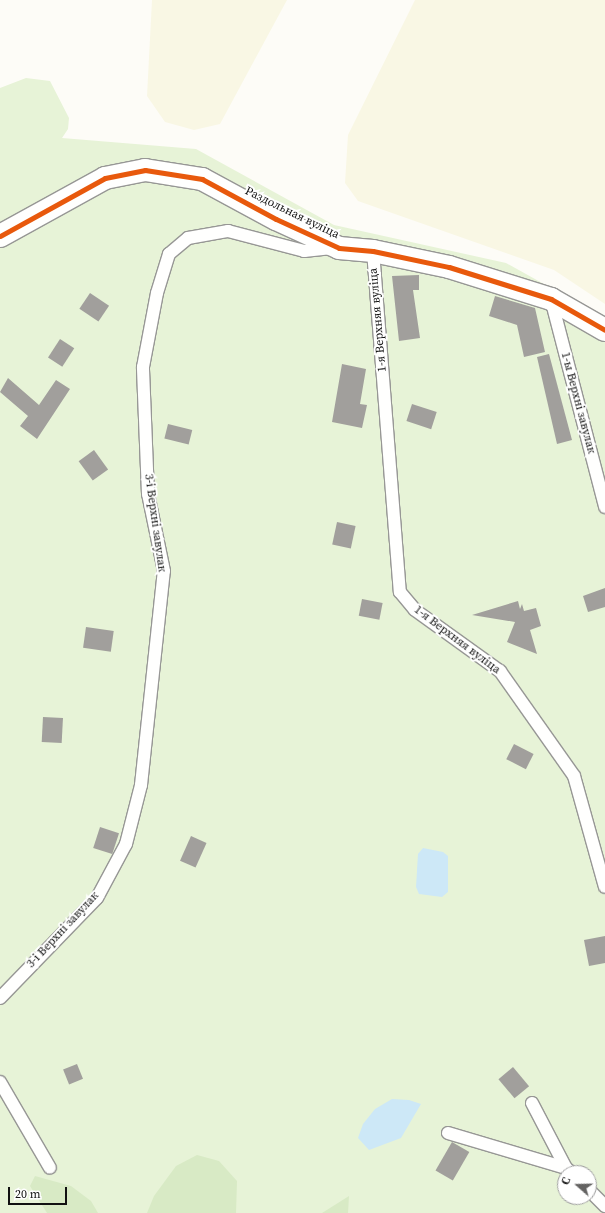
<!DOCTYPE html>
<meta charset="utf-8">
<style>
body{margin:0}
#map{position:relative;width:605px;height:1213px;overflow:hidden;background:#fdfcf7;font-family:"Source Serif 4",serif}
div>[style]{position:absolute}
.farmland>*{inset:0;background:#f9f7e4}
.green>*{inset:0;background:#e7f3d7}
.forest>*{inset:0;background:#d8eac5}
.water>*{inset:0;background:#cde8f7}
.building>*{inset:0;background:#a19f9c;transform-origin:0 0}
.roads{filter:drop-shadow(1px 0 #979795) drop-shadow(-1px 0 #979795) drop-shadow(0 1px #979795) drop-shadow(0 -1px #979795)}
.lane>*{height:12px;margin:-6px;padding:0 6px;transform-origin:6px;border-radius:6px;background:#fffffe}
.street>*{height:22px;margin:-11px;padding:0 11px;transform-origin:11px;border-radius:11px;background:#fffffe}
.cycleway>*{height:5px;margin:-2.5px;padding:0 2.5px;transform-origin:2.5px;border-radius:2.5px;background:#e8590c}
span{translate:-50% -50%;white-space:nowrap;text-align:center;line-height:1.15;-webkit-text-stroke:4px #fff;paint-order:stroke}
.street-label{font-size:12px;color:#111}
.north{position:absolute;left:557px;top:1165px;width:40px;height:40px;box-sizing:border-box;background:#fff;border:1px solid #a0a0a0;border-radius:50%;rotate:290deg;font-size:11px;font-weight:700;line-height:16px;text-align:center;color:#111}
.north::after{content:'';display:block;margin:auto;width:14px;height:18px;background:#646362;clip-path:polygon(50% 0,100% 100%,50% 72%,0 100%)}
.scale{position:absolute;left:8px;top:1187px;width:59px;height:18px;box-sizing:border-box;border:2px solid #111;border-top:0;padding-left:5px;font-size:12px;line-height:14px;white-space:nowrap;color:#111;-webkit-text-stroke:3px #fff;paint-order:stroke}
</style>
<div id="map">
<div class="farmland">
<div style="clip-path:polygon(152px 0,287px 0,220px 124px,194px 130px,165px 122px,147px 96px)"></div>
<div style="clip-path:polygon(415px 0,605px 0,605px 304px,554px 270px,358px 201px,345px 183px,348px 135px)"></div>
</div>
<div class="green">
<div style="clip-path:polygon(evenodd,26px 78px,50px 81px,69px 118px,68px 129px,62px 138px,196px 149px,334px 225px,506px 263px,605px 318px,605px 1213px,0 1213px,0 88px,26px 78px,565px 1173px,589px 1173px,589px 1197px,565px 1197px,565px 1173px)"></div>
</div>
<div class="forest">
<div style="clip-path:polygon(197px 1155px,219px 1161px,237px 1181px,236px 1213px,147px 1213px,154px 1196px,176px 1166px)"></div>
<div style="clip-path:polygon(35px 1176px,71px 1186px,91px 1201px,98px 1213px,47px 1213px,30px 1186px)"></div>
<div style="clip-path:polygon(349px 1196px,348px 1213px,322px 1213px)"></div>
</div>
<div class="water">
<div style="clip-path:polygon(423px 848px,443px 852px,448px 856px,448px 892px,442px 897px,419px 894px,416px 887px,418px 854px)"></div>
<div style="clip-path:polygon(392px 1099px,409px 1100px,421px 1104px,401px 1138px,369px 1150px,358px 1138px,363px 1124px,375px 1109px)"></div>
</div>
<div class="building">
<div style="clip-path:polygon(419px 275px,419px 290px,413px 290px,420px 338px,399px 341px,392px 276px)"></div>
<div style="left:90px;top:293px;width:23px;height:19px;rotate:34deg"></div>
<div style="clip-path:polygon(495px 296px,535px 308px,545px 352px,524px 357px,517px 325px,489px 316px)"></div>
<div style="left:60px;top:339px;width:17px;height:22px;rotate:33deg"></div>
<div style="clip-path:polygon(549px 354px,572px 440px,557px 444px,537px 357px)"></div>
<div style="clip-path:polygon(342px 364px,366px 369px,360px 404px,367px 405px,362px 428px,332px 422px)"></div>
<div style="clip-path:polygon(8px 378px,39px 405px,56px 380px,70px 389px,37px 439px,20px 426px,28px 416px,0 392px)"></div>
<div style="left:412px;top:404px;width:26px;height:18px;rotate:18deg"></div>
<div style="left:168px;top:424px;width:25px;height:15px;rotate:14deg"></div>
<div style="left:94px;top:450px;width:24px;height:19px;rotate:54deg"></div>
<div style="left:337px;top:522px;width:19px;height:23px;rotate:12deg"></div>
<div style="clip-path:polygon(605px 588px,605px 607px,588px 612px,583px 596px)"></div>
<div style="left:362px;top:599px;width:21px;height:17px;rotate:11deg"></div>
<div style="clip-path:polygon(518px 601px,520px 609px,522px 604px,524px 611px,536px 608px,541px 626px,530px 630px,537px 654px,507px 642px,515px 622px,472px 615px)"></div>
<div style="left:86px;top:627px;width:28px;height:21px;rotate:8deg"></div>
<div style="left:43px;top:717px;width:20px;height:25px;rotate:3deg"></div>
<div style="left:514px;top:744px;width:22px;height:17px;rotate:27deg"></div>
<div style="left:100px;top:827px;width:20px;height:22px;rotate:18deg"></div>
<div style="left:191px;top:836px;width:17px;height:27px;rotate:24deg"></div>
<div style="clip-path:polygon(605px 936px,605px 963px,589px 966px,584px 940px)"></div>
<div style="left:77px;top:1064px;width:16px;height:15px;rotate:68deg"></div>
<div style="left:513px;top:1067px;width:25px;height:19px;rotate:50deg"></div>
<div style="left:452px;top:1142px;width:20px;height:33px;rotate:30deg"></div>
</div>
<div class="roads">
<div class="lane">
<div style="left:373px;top:251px;width:342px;rotate:85.5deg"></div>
<div style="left:400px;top:592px;width:23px;rotate:50deg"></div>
<div style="left:415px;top:610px;width:105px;rotate:35.7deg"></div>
<div style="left:500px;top:671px;width:128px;rotate:54.8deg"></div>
<div style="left:574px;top:776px;width:115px;rotate:74.4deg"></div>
<div style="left:551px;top:299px;width:215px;rotate:75.4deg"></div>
<div style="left:0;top:998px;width:139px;rotate:-45.9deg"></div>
<div style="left:97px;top:898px;width:61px;rotate:-61.8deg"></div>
<div style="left:126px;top:844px;width:61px;rotate:-75.7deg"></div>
<div style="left:141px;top:785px;width:215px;rotate:-83.9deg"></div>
<div style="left:164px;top:571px;width:79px;rotate:-101.7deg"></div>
<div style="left:148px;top:494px;width:127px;rotate:-92.3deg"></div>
<div style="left:143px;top:367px;width:75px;rotate:-79.3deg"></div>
<div style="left:157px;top:293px;width:41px;rotate:-72.9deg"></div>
<div style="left:169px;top:254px;width:25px;rotate:-40deg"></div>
<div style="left:188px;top:238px;width:41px;rotate:-9.9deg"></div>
<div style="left:228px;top:231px;width:79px;rotate:14.7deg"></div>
<div style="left:304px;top:251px;width:28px;rotate:-6deg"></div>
<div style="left:0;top:1082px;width:99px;rotate:59.8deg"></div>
<div style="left:532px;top:1103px;width:73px;rotate:62.4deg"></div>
<div style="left:448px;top:1133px;width:123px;rotate:16.5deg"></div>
<div style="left:566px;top:1168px;width:8px;rotate:40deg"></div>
<div style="left:589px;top:1190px;width:23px;rotate:45deg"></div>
</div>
<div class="street">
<div style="left:0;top:236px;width:120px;rotate:-28.9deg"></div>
<div style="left:105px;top:178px;width:41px;rotate:-11.3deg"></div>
<div style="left:145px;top:170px;width:58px;rotate:9deg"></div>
<div style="left:202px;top:179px;width:84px;rotate:28.4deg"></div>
<div style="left:276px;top:219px;width:69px;rotate:24.7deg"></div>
<div style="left:339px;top:248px;width:34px;rotate:5deg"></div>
<div style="left:373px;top:251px;width:78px;rotate:11.9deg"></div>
<div style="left:449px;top:267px;width:107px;rotate:17.4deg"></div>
<div style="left:551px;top:299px;width:62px;rotate:29.9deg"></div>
</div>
</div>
<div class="cycleway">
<div style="left:0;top:236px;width:120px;rotate:-28.9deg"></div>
<div style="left:105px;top:178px;width:41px;rotate:-11.3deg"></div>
<div style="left:145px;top:170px;width:58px;rotate:9deg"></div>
<div style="left:202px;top:179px;width:84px;rotate:28.4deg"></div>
<div style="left:276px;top:219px;width:69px;rotate:24.7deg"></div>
<div style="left:339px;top:248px;width:34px;rotate:5deg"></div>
<div style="left:373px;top:251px;width:78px;rotate:11.9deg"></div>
<div style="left:449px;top:267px;width:107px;rotate:17.4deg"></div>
<div style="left:551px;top:299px;width:62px;rotate:29.9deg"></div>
</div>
<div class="street-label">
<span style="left:292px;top:213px;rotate:26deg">Раздольная вуліца</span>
<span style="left:378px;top:320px;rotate:-95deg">1-я Верхняя вуліца</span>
<span style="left:578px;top:403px;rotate:75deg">1-ы Верхні завулак</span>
<span style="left:155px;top:523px;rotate:82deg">3-і Верхні завулак</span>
<span style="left:457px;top:640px;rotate:37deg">1-я Верхняя вуліца</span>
<span style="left:63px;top:930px;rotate:-47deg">3-і Верхні завулак</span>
</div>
<div class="north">С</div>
<div class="scale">20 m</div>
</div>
